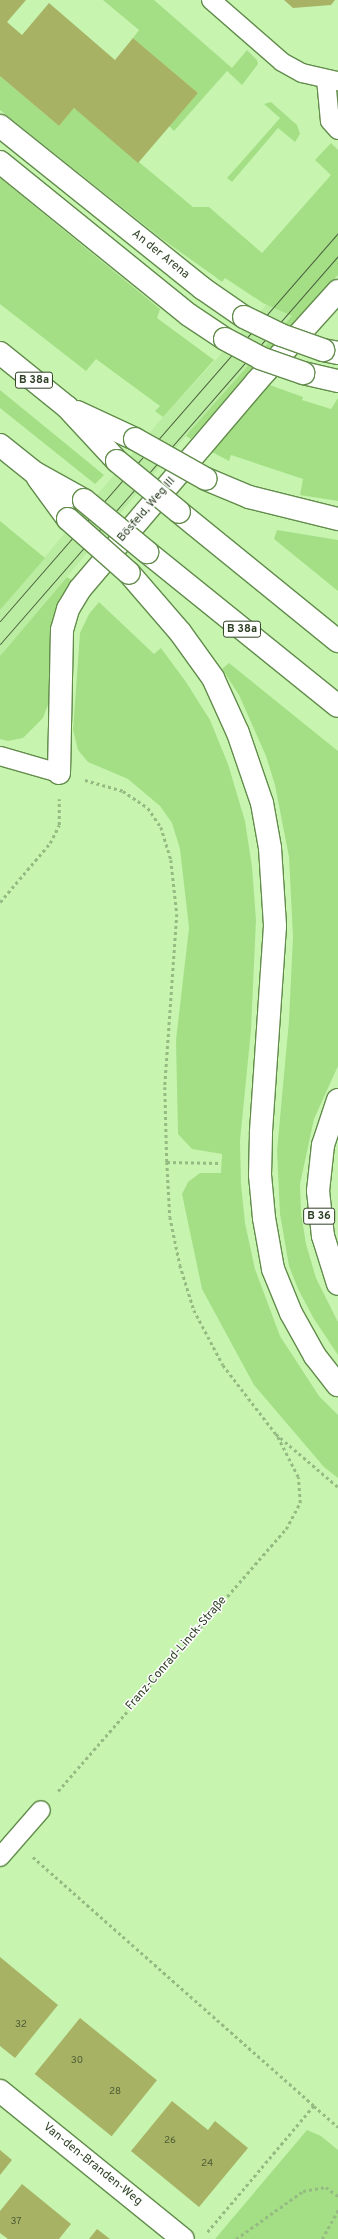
<!DOCTYPE html>
<meta charset="utf-8">
<style>
body{margin:0}
#map{position:relative;width:338px;height:2239px;overflow:hidden;background:#c7f5b0;font-family:Overpass,sans-serif}
div>[style]{position:absolute}
.built>*{inset:0;background:#baeca1}
.green>*{inset:0;background:#a4df86}
.building>*{inset:0;background:#a7b264;transform-origin:0 0}
.path>*{height:2.5px;margin-top:-1.25px;transform-origin:0;background:repeating-linear-gradient(90deg,#95ba82 0 3px,transparent 0 6px)}
.roads{filter:drop-shadow(1px 0 #628c4b) drop-shadow(-1px 0 #628c4b) drop-shadow(0 1px #628c4b) drop-shadow(0 -1px #628c4b)}
.service>*{height:18px;margin:-9px;padding:0 9px;transform-origin:9px;border-radius:9px;background:#fff}
.minor>*{height:22px;margin:-11px;padding:0 11px;transform-origin:11px;border-radius:11px;background:#fff}
.trunk>*{height:22px;margin:-11px;padding:0 11px;transform-origin:11px;border-radius:11px;background:#fff}
.tram>*{height:1px;margin:-0.5px;padding:0 0.5px;transform-origin:0.5px;border-radius:0.5px;background:#4a613e}
.bridges{filter:drop-shadow(1px 0 #628c4b) drop-shadow(-1px 0 #628c4b) drop-shadow(0 1px #628c4b) drop-shadow(0 -1px #628c4b)}
.minor-bridge>*{height:22px;margin:-11px;padding:0 11px;transform-origin:11px;border-radius:11px;background:#fff}
.trunk-bridge>*{height:22px;margin:-11px;padding:0 11px;transform-origin:11px;border-radius:11px;background:#fff}
span{translate:-50% -50%;white-space:nowrap;text-align:center;line-height:1.15;-webkit-text-stroke:3px #fff;paint-order:stroke}
.number-label{font-size:10px;color:#4d5d35}
.number-label span{-webkit-text-stroke-width:0}
.shield-label span{padding:1px 3px;background:#fff;border:1px solid;border-radius:3px;-webkit-text-stroke-width:0}
.shield-label{font-size:11px;color:#2f4125;font-weight:700}
.street-label{font-size:12px;color:#2f4125}
</style>
<div id="map">
<div class="built">
<div style="clip-path:polygon(267px 304px,292px 316px,189px 432px,0 656px,0 610px,163px 417px)"></div>
</div>
<div class="green">
<div style="clip-path:polygon(103px 0,154px 0,232px 68px,247px 50px,257px 60px,258px 64px,242px 85px,227px 71px,174px 131px,169px 126px,198px 93px,133px 38px,139px 30px)"></div>
<div style="clip-path:polygon(0 76px,59px 126px,74px 108px,193px 207px,209px 207px,262px 253px,331px 175px,315px 160px,331px 143px,338px 150px,338px 275px,191px 439px,186px 436px,189px 432px,292px 316px,263px 303px,225px 278px,222px 282px,214px 276px,162px 239px,0 110px)"></div>
<div style="clip-path:polygon(271px 102px,297px 125px,300px 134px,295px 142px,278px 128px,232px 182px,227px 178px,280px 118px,264px 104px)"></div>
<div style="clip-path:polygon(0 178px,160px 309px,157px 318px,214px 360px,163px 417px,155px 411px,160px 406px,96px 359px,86px 371px,0 304px)"></div>
<div style="clip-path:polygon(267px 384px,303px 397px,302px 400px,331px 409px,338px 398px,338px 501px,300px 495px,303px 479px,231px 455px,229px 461px,210px 451px)"></div>
<div style="clip-path:polygon(0 390px,104px 475px,95px 484px,0 408px)"></div>
<div style="clip-path:polygon(0 521px,45px 558px,0 610px)"></div>
<div style="clip-path:polygon(277px 530px,338px 540px,338px 591px,274px 539px)"></div>
<div style="clip-path:polygon(67px 577px,72px 580px,57px 604px,50px 629px,49px 702px,43px 718px,23px 738px,8px 741px,0 739px,0 656px)"></div>
<div style="clip-path:polygon(99px 602px,154px 654px,161px 648px,186px 682px,210px 720px,228px 764px,245px 821px,252px 867px,256px 920px,251px 1030px,240px 1141px,241px 1184px,245px 1223px,255px 1269px,280px 1336px,319px 1396px,338px 1415px,338px 1478px,324px 1467px,254px 1385px,202px 1289px,182px 1194px,188px 1182px,200px 1173px,221px 1173px,222px 1154px,192px 1149px,178px 1134px,176px 1040px,189px 928px,180px 849px,172px 823px,160px 806px,128px 779px,88px 762px,78px 750px,73px 730px,80px 633px,89px 614px)"></div>
<div style="clip-path:polygon(229px 663px,338px 751px,338px 1066px,314px 1119px,300px 1184px,301px 1213px,306px 1244px,316px 1278px,338px 1322px,338px 1355px,314px 1319px,298px 1289px,289px 1266px,280px 1214px,277px 1151px,289px 1020px,293px 937px,289px 857px,275px 785px,266px 756px,239px 695px,222px 669px)"></div>
<div style="clip-path:polygon(307px 2130px,321px 2136px,338px 2150px,338px 2239px,215px 2239px)"></div>
</div>
<div class="building">
<div style="clip-path:polygon(0 0,26px 0,7px 22px,22px 35px,49px 3px,115px 60px,133px 38px,198px 93px,138px 163px,74px 108px,59px 126px,0 76px)"></div>
<div style="clip-path:polygon(284px 0,335px 0,331px 5px,293px 8px)"></div>
<div style="clip-path:polygon(0 1957px,58px 2005px,15px 2058px,0 2046px)"></div>
<div style="left:80px;top:2018px;width:99px;height:72px;rotate:39deg"></div>
<div style="clip-path:polygon(172px 2101px,208px 2130px,215px 2121px,248px 2148px,199px 2207px,131px 2151px)"></div>
<div style="clip-path:polygon(0 2150px,12px 2160px,0 2175px)"></div>
<div style="clip-path:polygon(22px 2184px,71px 2224px,59px 2239px,8px 2239px,0 2233px,0 2211px)"></div>
<div style="clip-path:polygon(97px 2229px,110px 2239px,89px 2239px)"></div>
</div>
<div class="path">
<div style="left:85px;top:780px;width:40px;rotate:16deg"></div>
<div style="left:123px;top:791px;width:30px;rotate:34deg"></div>
<div style="left:148px;top:808px;width:23px;rotate:56deg"></div>
<div style="left:161px;top:827px;width:34px;rotate:73deg"></div>
<div style="left:171px;top:860px;width:54px;rotate:83.7deg"></div>
<div style="left:177px;top:914px;width:173px;rotate:94deg"></div>
<div style="left:165px;top:1087px;width:75px;rotate:88.5deg"></div>
<div style="left:167px;top:1162px;width:55px;rotate:86.9deg"></div>
<div style="left:170px;top:1217px;width:49px;rotate:78.2deg"></div>
<div style="left:180px;top:1265px;width:47px;rotate:72.7deg"></div>
<div style="left:194px;top:1310px;width:62px;rotate:62.2deg"></div>
<div style="left:223px;top:1365px;width:87px;rotate:52.5deg"></div>
<div style="left:276px;top:1434px;width:82px;rotate:40.5deg"></div>
<div style="left:0;top:902px;width:77px;rotate:-49.7deg"></div>
<div style="left:50px;top:843px;width:20px;rotate:-63deg"></div>
<div style="left:59px;top:825px;width:26px;rotate:-90deg"></div>
<div style="left:167px;top:1162px;width:54px;rotate:1.1deg"></div>
<div style="left:58px;top:1791px;width:347px;rotate:-49deg"></div>
<div style="left:286px;top:1529px;width:30px;rotate:-62deg"></div>
<div style="left:300px;top:1503px;width:26px;rotate:-94deg"></div>
<div style="left:298px;top:1477px;width:46px;rotate:-117.1deg"></div>
<div style="left:33px;top:1857px;width:375px;rotate:41.5deg"></div>
<div style="left:314px;top:2106px;width:165px;rotate:130.1deg"></div>
<div style="left:314px;top:2106px;width:32px;rotate:41deg"></div>
<div style="left:236px;top:2239px;width:82px;rotate:-35.6deg"></div>
<div style="left:303px;top:2191px;width:23px;rotate:-10deg"></div>
<div style="left:326px;top:2187px;width:15px;rotate:37deg"></div>
<div style="left:322px;top:2239px;width:33px;rotate:-61deg"></div>
</div>
<div class="roads">
<div class="service">
<div style="left:211px;top:0;width:94px;rotate:41.1deg"></div>
<div style="left:282px;top:62px;width:23px;rotate:29deg"></div>
<div style="left:302px;top:73px;width:37px;rotate:13deg"></div>
<div style="left:326px;top:79px;width:42px;rotate:84.6deg"></div>
<div style="left:330px;top:121px;width:12px;rotate:48deg"></div>
<div style="left:0;top:756px;width:61px;rotate:16.1deg"></div>
<div style="left:0;top:1857px;width:62px;rotate:-48.9deg"></div>
</div>
<div class="minor">
<div style="left:0;top:126px;width:259px;rotate:38.7deg"></div>
<div style="left:202px;top:288px;width:51px;rotate:34.6deg"></div>
<div style="left:0;top:162px;width:243px;rotate:39deg"></div>
<div style="left:189px;top:315px;width:43px;rotate:33.7deg"></div>
<div style="left:323px;top:350px;width:15px;rotate:11deg"></div>
<div style="left:303px;top:373px;width:36px;rotate:13deg"></div>
<div style="left:59px;top:773px;width:143px;rotate:-88.8deg"></div>
<div style="left:62px;top:630px;width:22px;rotate:-74deg"></div>
<div style="left:68px;top:609px;width:23px;rotate:-59deg"></div>
<div style="left:80px;top:589px;width:273px;rotate:-49.6deg"></div>
<div style="left:257px;top:381px;width:121px;rotate:-48deg"></div>
<div style="left:0;top:2091px;width:235px;rotate:39deg"></div>
</div>
<div class="trunk">
<div style="left:0;top:353px;width:86px;rotate:38.9deg"></div>
<div style="left:67px;top:407px;width:74px;rotate:47.2deg"></div>
<div style="left:77px;top:412px;width:64px;rotate:25deg"></div>
<div style="left:0;top:445px;width:45px;rotate:38.7deg"></div>
<div style="left:35px;top:473px;width:56px;rotate:28.9deg"></div>
<div style="left:38px;top:478px;width:51px;rotate:53.8deg"></div>
<div style="left:206px;top:479px;width:47px;rotate:22.7deg"></div>
<div style="left:249px;top:497px;width:92px;rotate:13.9deg"></div>
<div style="left:179px;top:512px;width:205px;rotate:39.1deg"></div>
<div style="left:147px;top:552px;width:245px;rotate:38.9deg"></div>
<div style="left:129px;top:573px;width:78px;rotate:49.2deg"></div>
<div style="left:180px;top:632px;width:57px;rotate:54.3deg"></div>
<div style="left:213px;top:678px;width:60px;rotate:65.6deg"></div>
<div style="left:238px;top:733px;width:74px;rotate:71.1deg"></div>
<div style="left:262px;top:803px;width:46px;rotate:79.9deg"></div>
<div style="left:270px;top:848px;width:78px;rotate:86.3deg"></div>
<div style="left:275px;top:926px;width:208px;rotate:93.9deg"></div>
<div style="left:261px;top:1134px;width:41px;rotate:91.4deg"></div>
<div style="left:260px;top:1175px;width:43px;rotate:84.7deg"></div>
<div style="left:264px;top:1218px;width:52px;rotate:80deg"></div>
<div style="left:273px;top:1269px;width:48px;rotate:67.8deg"></div>
<div style="left:291px;top:1313px;width:49px;rotate:60.8deg"></div>
<div style="left:315px;top:1356px;width:37px;rotate:52deg"></div>
<div style="left:338px;top:1100px;width:47px;rotate:108.4deg"></div>
<div style="left:323px;top:1145px;width:46px;rotate:96.2deg"></div>
<div style="left:318px;top:1191px;width:45px;rotate:83.7deg"></div>
<div style="left:323px;top:1236px;width:50px;rotate:72.6deg"></div>
</div>
</div>
<div class="tram">
<div style="left:0;top:621px;width:515px;rotate:-48.94deg"></div>
<div style="left:0;top:644px;width:515px;rotate:-48.94deg"></div>
</div>
<div class="bridges">
<div class="minor-bridge">
<div style="left:244px;top:317px;width:41px;rotate:25.9deg"></div>
<div style="left:281px;top:335px;width:45px;rotate:19.7deg"></div>
<div style="left:225px;top:339px;width:40px;rotate:28deg"></div>
<div style="left:260px;top:358px;width:46px;rotate:19.2deg"></div>
</div>
<div class="trunk-bridge">
<div style="left:135px;top:439px;width:81px;rotate:29.4deg"></div>
<div style="left:117px;top:461px;width:80px;rotate:39.4deg"></div>
<div style="left:84px;top:500px;width:82px;rotate:39.5deg"></div>
<div style="left:68px;top:519px;width:81px;rotate:41.5deg"></div>
</div>
</div>
<div class="number-label">
<span style="left:21px;top:2025px">32</span>
<span style="left:77px;top:2061px">30</span>
<span style="left:115px;top:2092px">28</span>
<span style="left:170px;top:2141px">26</span>
<span style="left:207px;top:2164px">24</span>
<span style="left:16px;top:2222px">37</span>
</div>
<div class="shield-label">
<span style="left:34px;top:380px">B 38a</span>
<span style="left:242px;top:629px">B 38a</span>
<span style="left:319px;top:1216px">B 36</span>
</div>
<div class="street-label">
<span style="left:160px;top:255px;rotate:39deg">An der Arena</span>
<span style="left:147px;top:510px;rotate:-49deg">Bösfeld, Weg III</span>
<span style="left:177px;top:1654px;rotate:-49deg">Franz-Conrad-Linck-Straße</span>
<span style="left:92px;top:2165px;rotate:39deg">Van-den-Branden-Weg</span>
</div>
</div>
